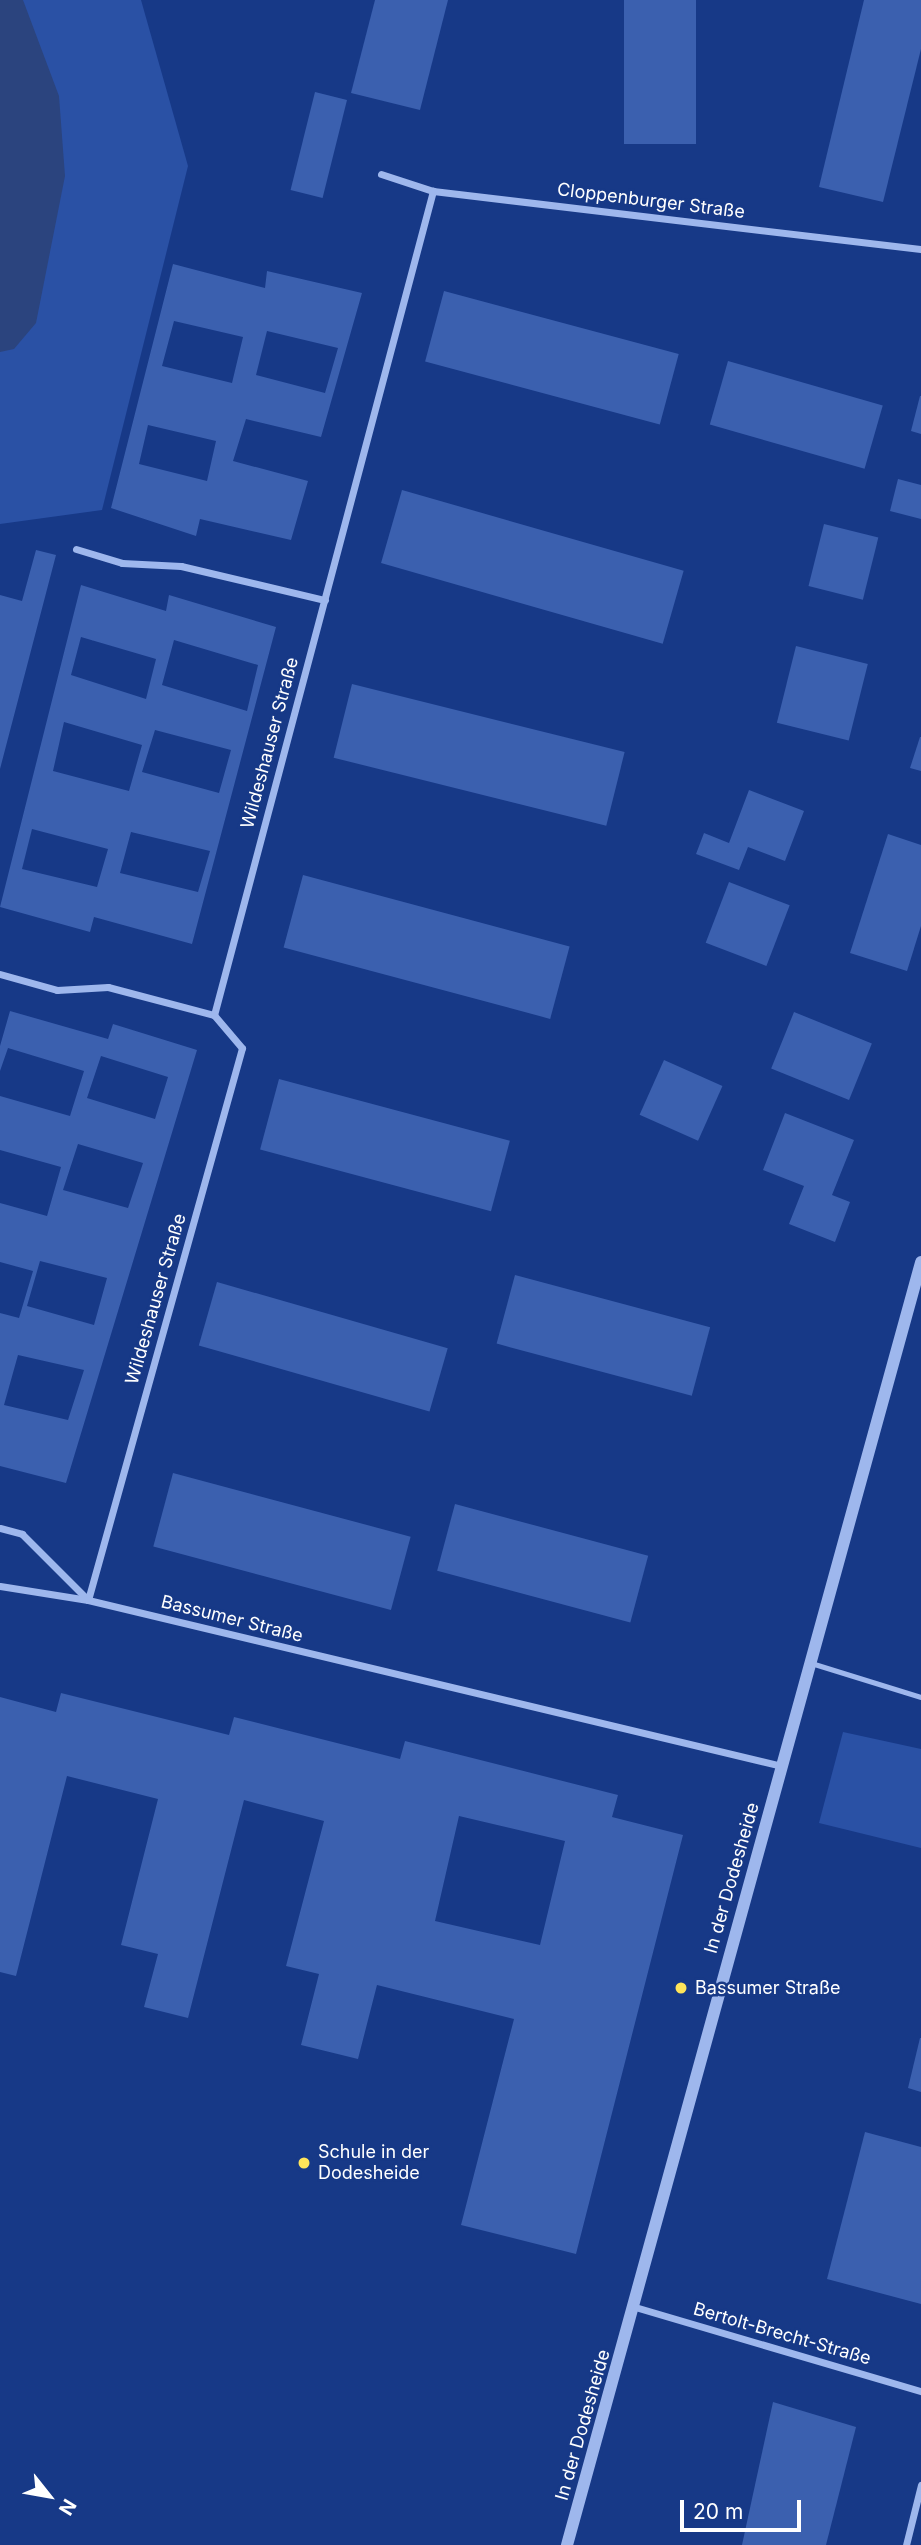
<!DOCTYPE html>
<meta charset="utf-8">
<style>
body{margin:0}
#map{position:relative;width:921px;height:2545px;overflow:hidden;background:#173987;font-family:Inter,sans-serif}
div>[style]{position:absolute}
.green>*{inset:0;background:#2a51a5}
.water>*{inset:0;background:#2b447e}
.building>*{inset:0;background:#3b60af;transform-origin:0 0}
.service>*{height:5px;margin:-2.5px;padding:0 2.5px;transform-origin:2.5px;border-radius:2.5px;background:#9eb7ed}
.minor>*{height:7px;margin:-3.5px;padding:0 3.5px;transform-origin:3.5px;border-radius:3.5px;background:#9eb7ed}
.tertiary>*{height:12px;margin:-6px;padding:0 6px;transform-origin:6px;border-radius:6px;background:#9eb7ed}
.dots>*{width:19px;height:19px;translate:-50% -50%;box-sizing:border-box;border:4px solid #173987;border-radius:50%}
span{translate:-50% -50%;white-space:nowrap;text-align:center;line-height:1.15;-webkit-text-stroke:5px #173987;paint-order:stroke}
.street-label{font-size:18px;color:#fff}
.poi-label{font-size:18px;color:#fff}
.left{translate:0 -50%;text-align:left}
.north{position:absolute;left:14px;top:2461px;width:70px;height:70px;-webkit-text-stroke:5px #173987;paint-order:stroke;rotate:121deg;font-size:19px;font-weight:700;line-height:28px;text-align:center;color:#fff}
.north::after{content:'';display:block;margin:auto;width:24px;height:32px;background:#fff;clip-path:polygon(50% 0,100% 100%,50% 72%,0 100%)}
.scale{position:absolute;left:680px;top:2500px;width:121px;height:32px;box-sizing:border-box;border:4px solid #fff;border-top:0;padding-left:9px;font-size:21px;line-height:24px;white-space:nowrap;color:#fff;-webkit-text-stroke:5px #173987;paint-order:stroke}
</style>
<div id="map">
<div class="green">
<div style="clip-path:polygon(0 0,141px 0,188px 166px,102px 510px,0 524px)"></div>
<div style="clip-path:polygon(843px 1732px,921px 1749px,921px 1848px,819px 1823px)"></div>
</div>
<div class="water">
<div style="clip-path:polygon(0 0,23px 0,59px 96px,65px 176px,36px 323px,14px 349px,0 352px)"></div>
</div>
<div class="building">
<div style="clip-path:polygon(375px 0,448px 0,420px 110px,351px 93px)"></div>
<div style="left:624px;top:0;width:72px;height:144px"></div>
<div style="clip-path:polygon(864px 0,921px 0,921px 49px,883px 202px,819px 187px)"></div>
<div style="left:315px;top:92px;width:33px;height:101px;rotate:14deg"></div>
<div style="clip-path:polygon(evenodd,173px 264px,265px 288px,267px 271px,362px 293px,321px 437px,246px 419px,233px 461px,308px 481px,291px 540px,200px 519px,196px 536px,111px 508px,173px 264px,174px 321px,243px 337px,232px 383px,162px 366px,174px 321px,173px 264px,267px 331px,338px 348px,325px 393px,256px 375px,267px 331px,173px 264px,148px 425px,216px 441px,207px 481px,139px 464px,148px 425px)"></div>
<div style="left:444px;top:291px;width:243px;height:73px;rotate:15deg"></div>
<div style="left:728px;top:361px;width:161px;height:66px;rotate:16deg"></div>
<div style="clip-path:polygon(920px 396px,921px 396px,921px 434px,911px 431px)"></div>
<div style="clip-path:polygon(898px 479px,921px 485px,921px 519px,890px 511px)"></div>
<div style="left:402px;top:490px;width:293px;height:76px;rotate:16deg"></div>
<div style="left:824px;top:524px;width:56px;height:64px;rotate:14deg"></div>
<div style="clip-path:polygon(36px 550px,56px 555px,0 769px,0 595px,22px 601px)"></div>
<div style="clip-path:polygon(evenodd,81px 585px,166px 611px,169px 595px,276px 627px,192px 944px,94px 917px,90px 932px,0 907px,81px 585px,81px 637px,156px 659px,146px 699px,71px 675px,81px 637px,81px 585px,174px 640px,258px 665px,247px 711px,162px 685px,174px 640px,81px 585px,64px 722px,142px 745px,129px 791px,53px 771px,64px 722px,81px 585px,155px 730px,231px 750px,219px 793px,142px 772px,155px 730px,81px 585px,32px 829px,108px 849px,97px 887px,22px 869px,32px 829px,81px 585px,131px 832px,210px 851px,198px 892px,120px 873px,131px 832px)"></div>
<div style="left:796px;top:646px;width:74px;height:79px;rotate:14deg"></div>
<div style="left:352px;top:684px;width:281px;height:76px;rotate:14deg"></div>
<div style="clip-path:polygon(920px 737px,921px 737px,921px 771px,910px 768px)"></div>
<div style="clip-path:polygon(749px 790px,804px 811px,785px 861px,748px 847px,739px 870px,696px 854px,704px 833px,729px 843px)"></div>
<div style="clip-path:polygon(888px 834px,921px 845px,921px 926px,907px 971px,850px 953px)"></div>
<div style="left:303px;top:875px;width:276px;height:75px;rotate:15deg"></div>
<div style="left:729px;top:882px;width:65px;height:65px;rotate:21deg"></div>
<div style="clip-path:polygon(evenodd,10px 1011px,108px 1039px,113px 1024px,197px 1050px,66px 1483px,0 1466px,0 1313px,19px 1318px,33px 1271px,0 1262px,0 1203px,47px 1216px,61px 1167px,0 1150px,0 1096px,70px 1116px,84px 1071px,8px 1048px,0 1071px,0 1046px,10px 1011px,101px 1056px,168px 1077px,155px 1119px,87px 1098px,101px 1056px,10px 1011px,78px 1144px,143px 1163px,128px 1208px,63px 1190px,78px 1144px,10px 1011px,40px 1261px,107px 1278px,94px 1325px,27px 1306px,40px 1261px,10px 1011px,18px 1355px,84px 1370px,68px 1420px,4px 1405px,18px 1355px)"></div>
<div style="left:794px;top:1012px;width:84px;height:61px;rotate:22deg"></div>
<div style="left:664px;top:1060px;width:64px;height:60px;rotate:24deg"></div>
<div style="left:279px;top:1079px;width:239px;height:73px;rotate:15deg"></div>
<div style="clip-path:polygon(785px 1113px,854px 1140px,832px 1195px,850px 1202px,835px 1242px,789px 1224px,804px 1186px,763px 1170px)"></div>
<div style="left:515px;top:1275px;width:202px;height:71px;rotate:15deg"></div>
<div style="left:217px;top:1282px;width:240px;height:66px;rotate:16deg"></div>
<div style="left:173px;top:1473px;width:246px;height:76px;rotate:15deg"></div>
<div style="left:455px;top:1504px;width:200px;height:69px;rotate:15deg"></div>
<div style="clip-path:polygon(evenodd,61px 1693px,229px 1735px,234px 1717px,400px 1759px,405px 1741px,618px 1795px,612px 1817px,683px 1835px,576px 2254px,461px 2225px,514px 2019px,377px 1985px,358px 2059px,301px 2045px,319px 1974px,286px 1966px,324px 1821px,244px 1800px,188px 2018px,144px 2007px,158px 1954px,121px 1945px,158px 1799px,67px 1776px,16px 1976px,0 1972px,0 1697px,56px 1712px,61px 1693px,459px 1816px,565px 1841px,540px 1945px,435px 1921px,459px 1816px)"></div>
<div style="clip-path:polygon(920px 2038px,921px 2038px,921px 2092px,908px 2088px)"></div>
<div style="clip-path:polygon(865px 2132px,921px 2147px,921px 2304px,827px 2279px)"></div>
<div style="clip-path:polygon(773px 2402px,856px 2427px,826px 2545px,742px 2545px)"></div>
</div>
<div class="service">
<div style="left:811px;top:1663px;width:115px;rotate:17.2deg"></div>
</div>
<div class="minor">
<div style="left:381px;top:174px;width:55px;rotate:18.1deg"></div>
<div style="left:433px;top:191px;width:491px;rotate:6.8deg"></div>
<div style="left:76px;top:549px;width:48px;rotate:16.9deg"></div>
<div style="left:122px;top:563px;width:59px;rotate:2.9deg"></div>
<div style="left:181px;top:566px;width:148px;rotate:13.3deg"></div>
<div style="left:0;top:974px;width:59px;rotate:15.7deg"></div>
<div style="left:57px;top:990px;width:51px;rotate:-3.4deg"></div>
<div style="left:108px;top:987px;width:110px;rotate:14.8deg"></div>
<div style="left:0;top:1528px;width:23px;rotate:15deg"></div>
<div style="left:22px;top:1534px;width:93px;rotate:45deg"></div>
<div style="left:88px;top:1600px;width:573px;rotate:-74.41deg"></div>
<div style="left:242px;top:1048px;width:43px;rotate:-130.3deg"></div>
<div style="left:214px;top:1015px;width:853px;rotate:-75.12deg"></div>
<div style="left:0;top:1586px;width:89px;rotate:9deg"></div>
<div style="left:88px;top:1600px;width:714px;rotate:13.45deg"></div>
<div style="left:635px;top:2307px;width:298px;rotate:16.4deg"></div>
<div style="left:906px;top:2545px;width:62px;rotate:-76deg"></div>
</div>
<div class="tertiary">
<div style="left:567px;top:2545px;width:1331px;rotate:-74.57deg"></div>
</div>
<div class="dots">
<div style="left:681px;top:1988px;background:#ffe55a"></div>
<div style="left:304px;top:2163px;background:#ffe55a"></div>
</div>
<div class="street-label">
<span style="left:651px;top:201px;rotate:7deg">Cloppenburger Straße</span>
<span style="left:270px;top:743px;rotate:-75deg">Wildeshauser Straße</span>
<span style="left:156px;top:1299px;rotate:-74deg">Wildeshauser Straße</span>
<span style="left:232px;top:1619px;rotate:14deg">Bassumer Straße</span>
<span style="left:732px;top:1878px;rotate:-74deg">In der Dodesheide</span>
<span style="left:782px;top:2334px;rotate:16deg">Bertolt-Brecht-Straße</span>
<span style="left:583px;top:2425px;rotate:-74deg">In der Dodesheide</span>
</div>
<div class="poi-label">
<span class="left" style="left:695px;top:1988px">Bassumer Straße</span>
<span class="left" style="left:318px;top:2163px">Schule in der<br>Dodesheide</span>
</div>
<div class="north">N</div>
<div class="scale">20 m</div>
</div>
